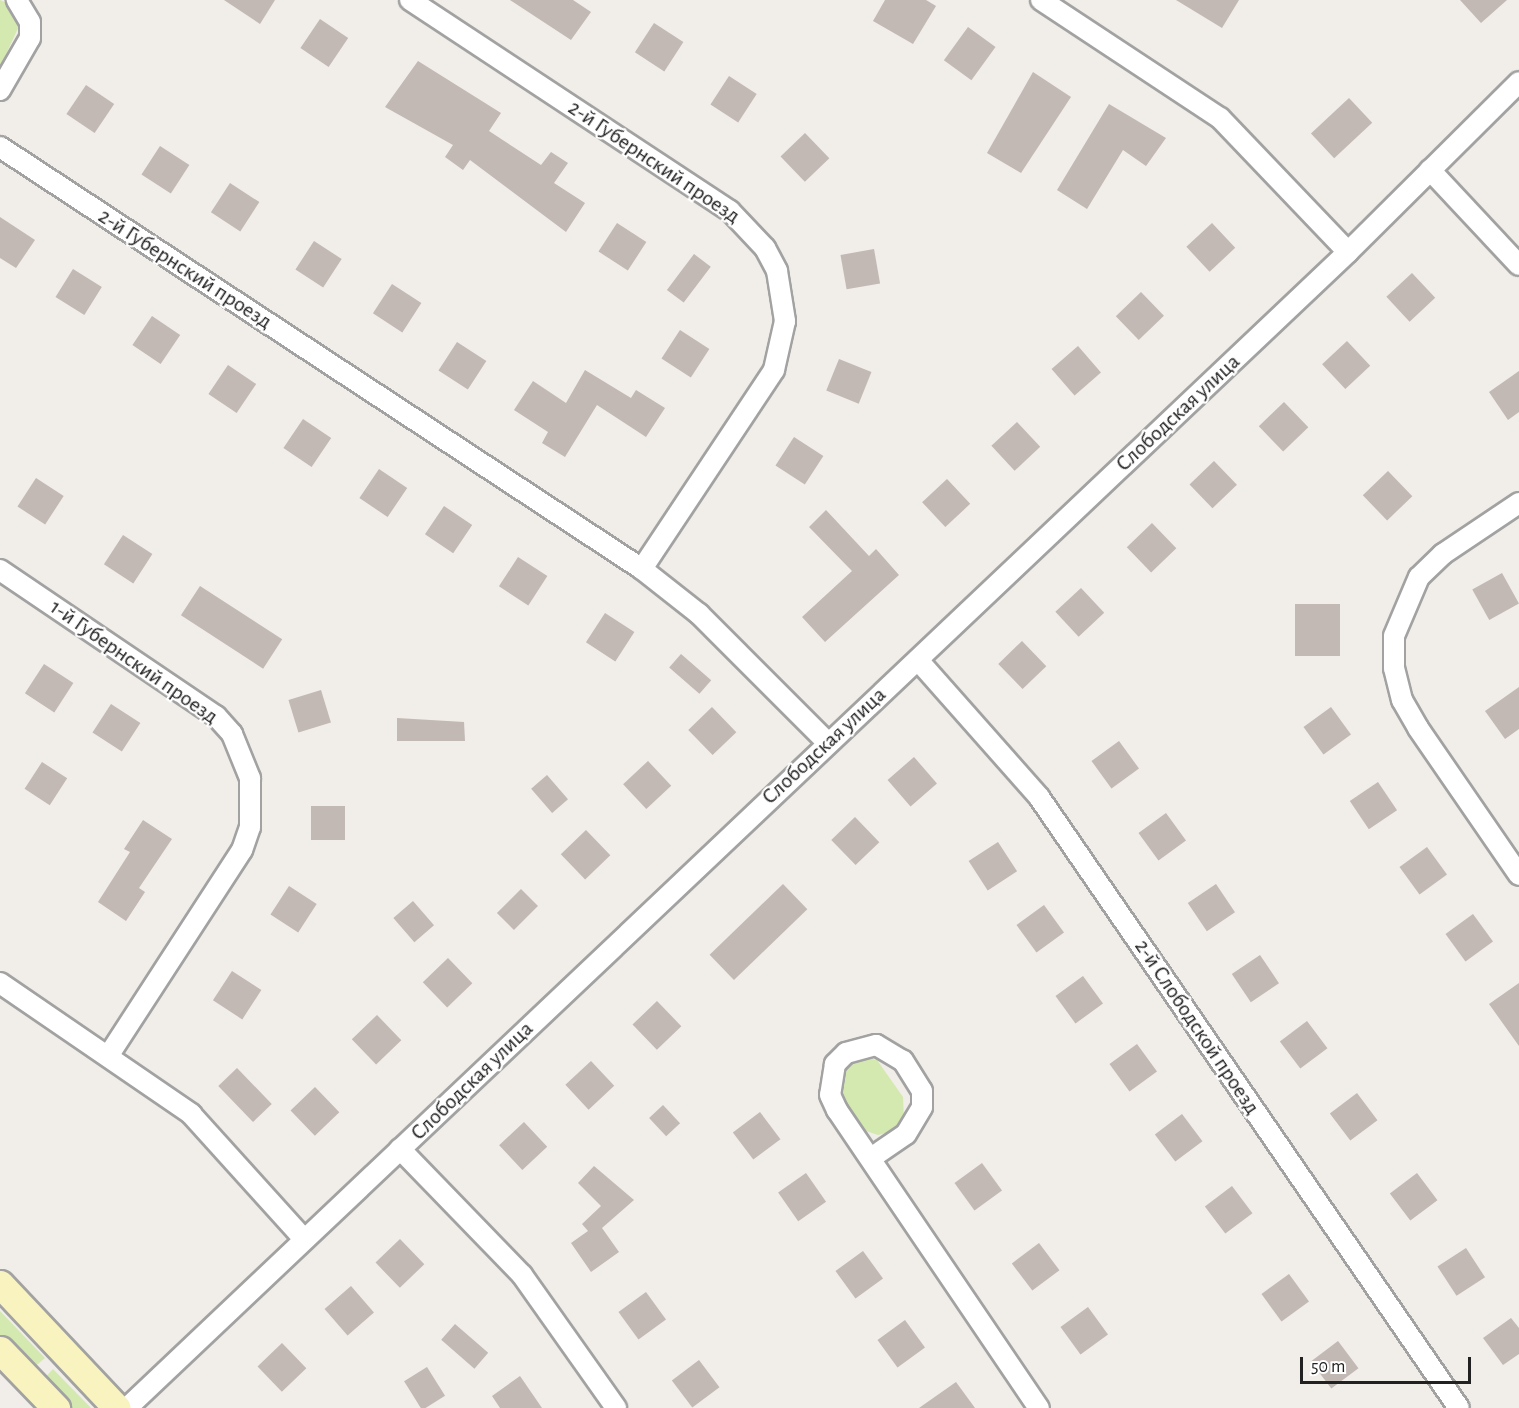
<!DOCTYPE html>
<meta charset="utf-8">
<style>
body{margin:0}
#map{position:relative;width:1519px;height:1408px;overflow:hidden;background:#f1ede8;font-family:"Alegreya Sans",sans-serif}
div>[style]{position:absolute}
.grass>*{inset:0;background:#d4e9b0}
.building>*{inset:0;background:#c2b8b4;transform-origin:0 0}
.roads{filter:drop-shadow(2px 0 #a2a2a2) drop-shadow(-2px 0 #a2a2a2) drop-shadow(0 2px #a2a2a2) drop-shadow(0 -2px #a2a2a2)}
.street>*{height:20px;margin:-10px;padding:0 10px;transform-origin:10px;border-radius:10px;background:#fff}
.secondary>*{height:27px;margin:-13.5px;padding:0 13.5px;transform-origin:13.5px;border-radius:13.5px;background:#f9f4bf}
span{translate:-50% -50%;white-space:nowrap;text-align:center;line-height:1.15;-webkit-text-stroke:4.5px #fff;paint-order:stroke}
.street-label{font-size:22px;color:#212121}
.scale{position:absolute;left:1300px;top:1357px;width:171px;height:27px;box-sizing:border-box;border:3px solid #212121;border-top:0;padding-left:8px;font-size:18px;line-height:21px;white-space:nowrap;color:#212121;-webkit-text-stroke:4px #fff;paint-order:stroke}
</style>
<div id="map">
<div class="grass">
<div style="clip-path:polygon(0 0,12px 5px,20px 24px,0 67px)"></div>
<div style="clip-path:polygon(862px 1057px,877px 1060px,903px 1097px,904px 1121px,894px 1131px,878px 1135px,863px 1130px,839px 1097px,841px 1068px,848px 1059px)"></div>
<div style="clip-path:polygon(0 1311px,45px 1358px,32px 1369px,0 1335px)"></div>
<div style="clip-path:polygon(53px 1369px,91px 1408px,69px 1408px,42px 1381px)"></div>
</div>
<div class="building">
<div style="clip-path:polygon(224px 0,275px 0,260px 24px)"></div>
<div style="clip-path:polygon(510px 0,573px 0,591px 12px,571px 40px)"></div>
<div style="clip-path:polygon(885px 0,926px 0,936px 6px,913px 44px,873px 21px)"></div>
<div style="clip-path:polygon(1176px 0,1239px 0,1222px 28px)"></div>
<div style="clip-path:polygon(1460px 0,1507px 0,1481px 23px)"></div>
<div style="left:320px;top:19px;width:34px;height:35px;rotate:34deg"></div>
<div style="left:654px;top:23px;width:35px;height:35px;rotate:33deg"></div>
<div style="left:968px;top:27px;width:34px;height:41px;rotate:36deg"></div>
<div style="clip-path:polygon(418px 61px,501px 113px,489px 131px,541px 165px,551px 152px,568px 163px,554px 183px,585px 203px,566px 232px,470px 160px,463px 170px,445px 157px,453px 145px,385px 107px)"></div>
<div style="clip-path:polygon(1033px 72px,1071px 97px,1021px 173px,987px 153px)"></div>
<div style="left:729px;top:76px;width:33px;height:34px;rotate:33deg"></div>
<div style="left:86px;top:85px;width:34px;height:35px;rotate:34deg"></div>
<div style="left:1349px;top:98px;width:34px;height:52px;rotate:47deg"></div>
<div style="clip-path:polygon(1109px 104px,1166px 138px,1146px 166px,1123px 150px,1087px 209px,1057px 190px)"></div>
<div style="left:805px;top:133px;width:35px;height:34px;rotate:46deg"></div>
<div style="left:160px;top:146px;width:35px;height:34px;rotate:33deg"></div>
<div style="left:230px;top:183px;width:35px;height:35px;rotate:33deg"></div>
<div style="clip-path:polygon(0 217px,35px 240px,16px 268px,0 258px)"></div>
<div style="left:617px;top:223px;width:35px;height:34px;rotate:33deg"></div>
<div style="left:1212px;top:223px;width:34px;height:35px;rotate:47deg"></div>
<div style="left:314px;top:241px;width:33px;height:34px;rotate:33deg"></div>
<div style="left:874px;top:249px;width:35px;height:34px;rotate:80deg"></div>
<div style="left:694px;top:254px;width:21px;height:45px;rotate:37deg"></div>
<div style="left:73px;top:269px;width:34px;height:33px;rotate:32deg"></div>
<div style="left:1412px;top:273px;width:34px;height:35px;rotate:47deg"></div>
<div style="left:392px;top:284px;width:35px;height:35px;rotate:33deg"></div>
<div style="left:1141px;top:292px;width:33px;height:35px;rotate:46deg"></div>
<div style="left:152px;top:316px;width:34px;height:35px;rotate:34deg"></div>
<div style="left:680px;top:330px;width:35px;height:34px;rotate:33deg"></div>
<div style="left:1347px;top:341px;width:34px;height:34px;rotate:47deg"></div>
<div style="left:457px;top:342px;width:35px;height:34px;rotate:33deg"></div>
<div style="left:1078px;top:346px;width:35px;height:35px;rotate:49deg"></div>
<div style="left:839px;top:359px;width:35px;height:34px;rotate:22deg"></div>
<div style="left:228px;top:365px;width:34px;height:35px;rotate:34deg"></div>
<div style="clip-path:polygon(585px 370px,631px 398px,636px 390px,665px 408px,646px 437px,597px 405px,565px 457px,542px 443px,548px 432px,514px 410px,533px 381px,566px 403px)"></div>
<div style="clip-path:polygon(1519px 371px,1519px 412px,1508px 420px,1489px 392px)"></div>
<div style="left:1284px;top:402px;width:35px;height:35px;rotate:46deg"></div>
<div style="left:303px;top:419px;width:34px;height:35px;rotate:34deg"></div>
<div style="left:1017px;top:422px;width:34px;height:35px;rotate:47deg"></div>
<div style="left:794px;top:437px;width:35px;height:34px;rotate:33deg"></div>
<div style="left:1214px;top:461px;width:33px;height:34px;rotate:46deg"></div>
<div style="left:379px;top:469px;width:34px;height:35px;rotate:34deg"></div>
<div style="left:1388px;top:471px;width:35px;height:35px;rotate:46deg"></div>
<div style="left:36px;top:478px;width:33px;height:34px;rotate:33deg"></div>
<div style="left:947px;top:479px;width:34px;height:34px;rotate:47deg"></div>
<div style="left:444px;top:506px;width:34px;height:34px;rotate:34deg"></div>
<div style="clip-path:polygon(826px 510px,869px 556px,876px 549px,899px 575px,825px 642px,802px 617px,852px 571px,809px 527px)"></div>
<div style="left:1152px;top:523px;width:35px;height:35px;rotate:46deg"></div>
<div style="left:123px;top:535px;width:35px;height:35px;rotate:33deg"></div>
<div style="left:518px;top:557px;width:35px;height:35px;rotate:33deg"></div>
<div style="left:1502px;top:573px;width:35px;height:34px;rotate:61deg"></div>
<div style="left:200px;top:586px;width:98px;height:35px;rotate:33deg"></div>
<div style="left:1081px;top:588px;width:34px;height:35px;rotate:47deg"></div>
<div style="left:1295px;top:604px;width:45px;height:52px"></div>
<div style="left:605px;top:613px;width:35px;height:35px;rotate:33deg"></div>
<div style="left:1022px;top:641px;width:35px;height:33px;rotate:46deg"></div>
<div style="left:681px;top:654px;width:40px;height:18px;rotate:41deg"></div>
<div style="left:44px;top:664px;width:35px;height:35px;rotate:33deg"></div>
<div style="clip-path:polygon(1519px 687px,1519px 729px,1505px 739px,1485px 711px)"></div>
<div style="left:321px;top:690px;width:34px;height:34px;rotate:73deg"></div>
<div style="left:111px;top:704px;width:35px;height:34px;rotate:33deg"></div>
<div style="left:712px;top:707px;width:35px;height:33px;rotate:46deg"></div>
<div style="left:1331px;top:707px;width:34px;height:34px;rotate:54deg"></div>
<div style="clip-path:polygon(397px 718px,464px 722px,465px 741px,397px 741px)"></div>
<div style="left:1119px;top:741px;width:34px;height:34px;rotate:54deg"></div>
<div style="left:914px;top:757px;width:35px;height:35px;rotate:49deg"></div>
<div style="left:648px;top:761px;width:34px;height:34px;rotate:47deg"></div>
<div style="left:42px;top:762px;width:30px;height:32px;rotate:33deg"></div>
<div style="left:547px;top:775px;width:32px;height:21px;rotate:49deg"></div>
<div style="left:1378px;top:782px;width:34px;height:34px;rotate:56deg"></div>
<div style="left:311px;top:806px;width:34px;height:34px"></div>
<div style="left:1166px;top:813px;width:34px;height:34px;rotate:54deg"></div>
<div style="left:855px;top:817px;width:35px;height:33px;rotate:46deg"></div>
<div style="clip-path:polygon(143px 820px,172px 839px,139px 888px,145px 892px,126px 921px,98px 902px,130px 852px,124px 849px)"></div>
<div style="left:586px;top:830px;width:35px;height:35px;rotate:46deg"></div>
<div style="left:998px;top:842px;width:35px;height:35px;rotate:57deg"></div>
<div style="left:1427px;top:847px;width:34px;height:34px;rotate:54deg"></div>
<div style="left:783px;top:884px;width:35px;height:102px;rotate:46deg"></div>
<div style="left:1216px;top:884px;width:34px;height:34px;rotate:56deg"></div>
<div style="left:289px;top:886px;width:33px;height:34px;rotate:33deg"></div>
<div style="left:521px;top:889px;width:24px;height:34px;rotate:45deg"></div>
<div style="left:413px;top:901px;width:32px;height:26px;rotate:49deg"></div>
<div style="left:1044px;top:905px;width:34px;height:34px;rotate:54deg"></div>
<div style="left:1473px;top:914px;width:34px;height:34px;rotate:54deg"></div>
<div style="left:1260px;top:955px;width:34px;height:34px;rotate:56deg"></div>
<div style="left:448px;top:958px;width:35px;height:35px;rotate:46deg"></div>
<div style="left:232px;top:971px;width:35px;height:35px;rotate:33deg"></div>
<div style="left:1083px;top:976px;width:34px;height:34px;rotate:54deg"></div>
<div style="clip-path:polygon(1519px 983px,1519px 1046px,1489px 1004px)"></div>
<div style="left:657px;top:1001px;width:35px;height:34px;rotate:46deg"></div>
<div style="left:377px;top:1015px;width:35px;height:35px;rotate:46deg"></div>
<div style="left:1307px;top:1021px;width:34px;height:34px;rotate:53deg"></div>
<div style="left:1137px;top:1044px;width:34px;height:34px;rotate:54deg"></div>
<div style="left:591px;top:1061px;width:34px;height:35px;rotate:47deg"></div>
<div style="left:237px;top:1068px;width:50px;height:26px;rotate:46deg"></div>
<div style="left:315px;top:1087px;width:35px;height:34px;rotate:46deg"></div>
<div style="left:1357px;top:1093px;width:34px;height:34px;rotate:53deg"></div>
<div style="left:663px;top:1105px;width:25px;height:19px;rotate:47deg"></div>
<div style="left:760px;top:1112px;width:34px;height:34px;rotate:53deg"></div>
<div style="left:1182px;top:1114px;width:34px;height:34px;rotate:53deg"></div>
<div style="left:524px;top:1122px;width:34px;height:34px;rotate:47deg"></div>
<div style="left:982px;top:1163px;width:34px;height:34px;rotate:54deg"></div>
<div style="clip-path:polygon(594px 1166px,634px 1200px,602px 1228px,619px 1252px,591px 1272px,571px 1243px,588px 1231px,582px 1224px,601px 1206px,578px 1183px)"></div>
<div style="left:806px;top:1173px;width:35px;height:34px;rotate:55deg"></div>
<div style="left:1417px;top:1173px;width:34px;height:34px;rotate:53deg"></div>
<div style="left:1232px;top:1186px;width:34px;height:34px;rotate:53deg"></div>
<div style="left:400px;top:1239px;width:35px;height:34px;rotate:46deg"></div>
<div style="left:1039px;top:1243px;width:34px;height:34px;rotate:53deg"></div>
<div style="left:1466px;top:1248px;width:35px;height:34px;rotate:57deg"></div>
<div style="left:863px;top:1251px;width:34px;height:34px;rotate:54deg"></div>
<div style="left:1289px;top:1274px;width:34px;height:34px;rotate:54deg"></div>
<div style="left:351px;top:1286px;width:35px;height:35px;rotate:49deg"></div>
<div style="left:646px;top:1292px;width:34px;height:34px;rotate:54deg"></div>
<div style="left:1088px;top:1307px;width:34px;height:34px;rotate:54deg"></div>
<div style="clip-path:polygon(1511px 1318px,1519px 1328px,1519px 1354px,1503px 1365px,1483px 1338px)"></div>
<div style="left:905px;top:1320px;width:34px;height:34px;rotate:54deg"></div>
<div style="left:455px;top:1324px;width:44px;height:21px;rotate:41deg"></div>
<div style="left:1338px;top:1341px;width:34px;height:34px;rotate:53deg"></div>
<div style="left:282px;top:1343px;width:35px;height:34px;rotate:46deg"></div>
<div style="left:699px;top:1360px;width:34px;height:34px;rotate:53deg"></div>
<div style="left:427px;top:1367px;width:34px;height:27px;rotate:58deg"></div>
<div style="clip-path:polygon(520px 1376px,542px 1408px,500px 1408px,492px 1396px)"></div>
<div style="clip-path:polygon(956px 1382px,975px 1408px,919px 1408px)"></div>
</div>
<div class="roads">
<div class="street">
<div style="left:410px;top:0;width:383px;rotate:33.4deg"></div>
<div style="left:730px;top:211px;width:51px;rotate:46.6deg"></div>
<div style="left:765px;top:248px;width:26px;rotate:62deg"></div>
<div style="left:777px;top:271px;width:51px;rotate:80.9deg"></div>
<div style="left:785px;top:321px;width:50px;rotate:102.7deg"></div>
<div style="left:774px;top:370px;width:239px;rotate:123.6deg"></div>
<div style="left:1041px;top:0;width:214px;rotate:33.4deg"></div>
<div style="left:1220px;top:118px;width:185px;rotate:46.3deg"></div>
<div style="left:0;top:90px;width:60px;rotate:-60deg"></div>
<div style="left:30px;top:38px;width:16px;rotate:-90deg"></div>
<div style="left:30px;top:22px;width:26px;rotate:-121deg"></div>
<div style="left:0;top:147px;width:768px;rotate:33.32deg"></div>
<div style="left:642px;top:569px;width:73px;rotate:38.3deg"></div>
<div style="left:699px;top:614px;width:180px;rotate:45deg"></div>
<div style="left:1430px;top:170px;width:130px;rotate:46.9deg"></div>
<div style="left:1519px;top:503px;width:92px;rotate:146.1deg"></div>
<div style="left:1443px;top:554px;width:33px;rotate:136deg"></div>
<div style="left:1419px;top:577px;width:64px;rotate:113deg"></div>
<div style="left:1394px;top:636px;width:32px;rotate:90deg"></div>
<div style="left:1394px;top:668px;width:33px;rotate:76deg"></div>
<div style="left:1402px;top:700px;width:32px;rotate:60deg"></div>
<div style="left:1418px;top:728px;width:178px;rotate:55.5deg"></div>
<div style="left:0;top:570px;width:261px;rotate:34.1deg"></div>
<div style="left:216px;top:716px;width:24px;rotate:48deg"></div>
<div style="left:232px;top:734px;width:48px;rotate:67.8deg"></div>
<div style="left:250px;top:778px;width:49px;rotate:90deg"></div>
<div style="left:250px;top:827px;width:24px;rotate:109deg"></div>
<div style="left:242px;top:850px;width:244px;rotate:123deg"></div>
<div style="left:918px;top:660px;width:183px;rotate:48.5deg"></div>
<div style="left:1039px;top:797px;width:741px;rotate:55.5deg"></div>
<div style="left:0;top:983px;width:232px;rotate:34.4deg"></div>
<div style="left:191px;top:1114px;width:167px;rotate:47.9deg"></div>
<div style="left:400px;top:1149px;width:175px;rotate:45.9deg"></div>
<div style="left:522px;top:1275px;width:163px;rotate:54.7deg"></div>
<div style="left:871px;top:1158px;width:42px;rotate:-34.4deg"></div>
<div style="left:906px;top:1134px;width:31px;rotate:-59deg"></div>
<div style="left:922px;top:1107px;width:16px;rotate:-90deg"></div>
<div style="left:922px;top:1091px;width:36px;rotate:-122deg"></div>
<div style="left:903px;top:1061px;width:31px;rotate:-149deg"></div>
<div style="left:876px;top:1045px;width:31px;rotate:165deg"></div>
<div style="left:846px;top:1053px;width:16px;rotate:135deg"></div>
<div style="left:835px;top:1064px;width:31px;rotate:99deg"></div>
<div style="left:830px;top:1095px;width:17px;rotate:65deg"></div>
<div style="left:837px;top:1110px;width:360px;rotate:55.9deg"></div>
<div style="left:127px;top:1408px;width:1681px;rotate:-43.43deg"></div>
<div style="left:1348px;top:252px;width:241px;rotate:-44.8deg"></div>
</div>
<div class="secondary">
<div style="left:0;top:1284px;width:170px;rotate:46.7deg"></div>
<div style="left:0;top:1350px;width:81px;rotate:46deg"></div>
</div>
</div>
<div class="street-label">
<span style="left:654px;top:162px;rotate:34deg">2-й Губернский проезд</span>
<span style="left:185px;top:269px;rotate:33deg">2-й Губернский проезд</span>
<span style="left:1178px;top:413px;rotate:-43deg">Слободская улица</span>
<span style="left:134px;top:662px;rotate:35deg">1-й Губернский проезд</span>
<span style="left:824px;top:746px;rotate:-43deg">Слободская улица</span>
<span style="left:1197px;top:1027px;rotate:56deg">2-й Слободской проезд</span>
<span style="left:472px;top:1081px;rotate:-44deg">Слободская улица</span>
</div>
<div class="scale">50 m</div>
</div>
